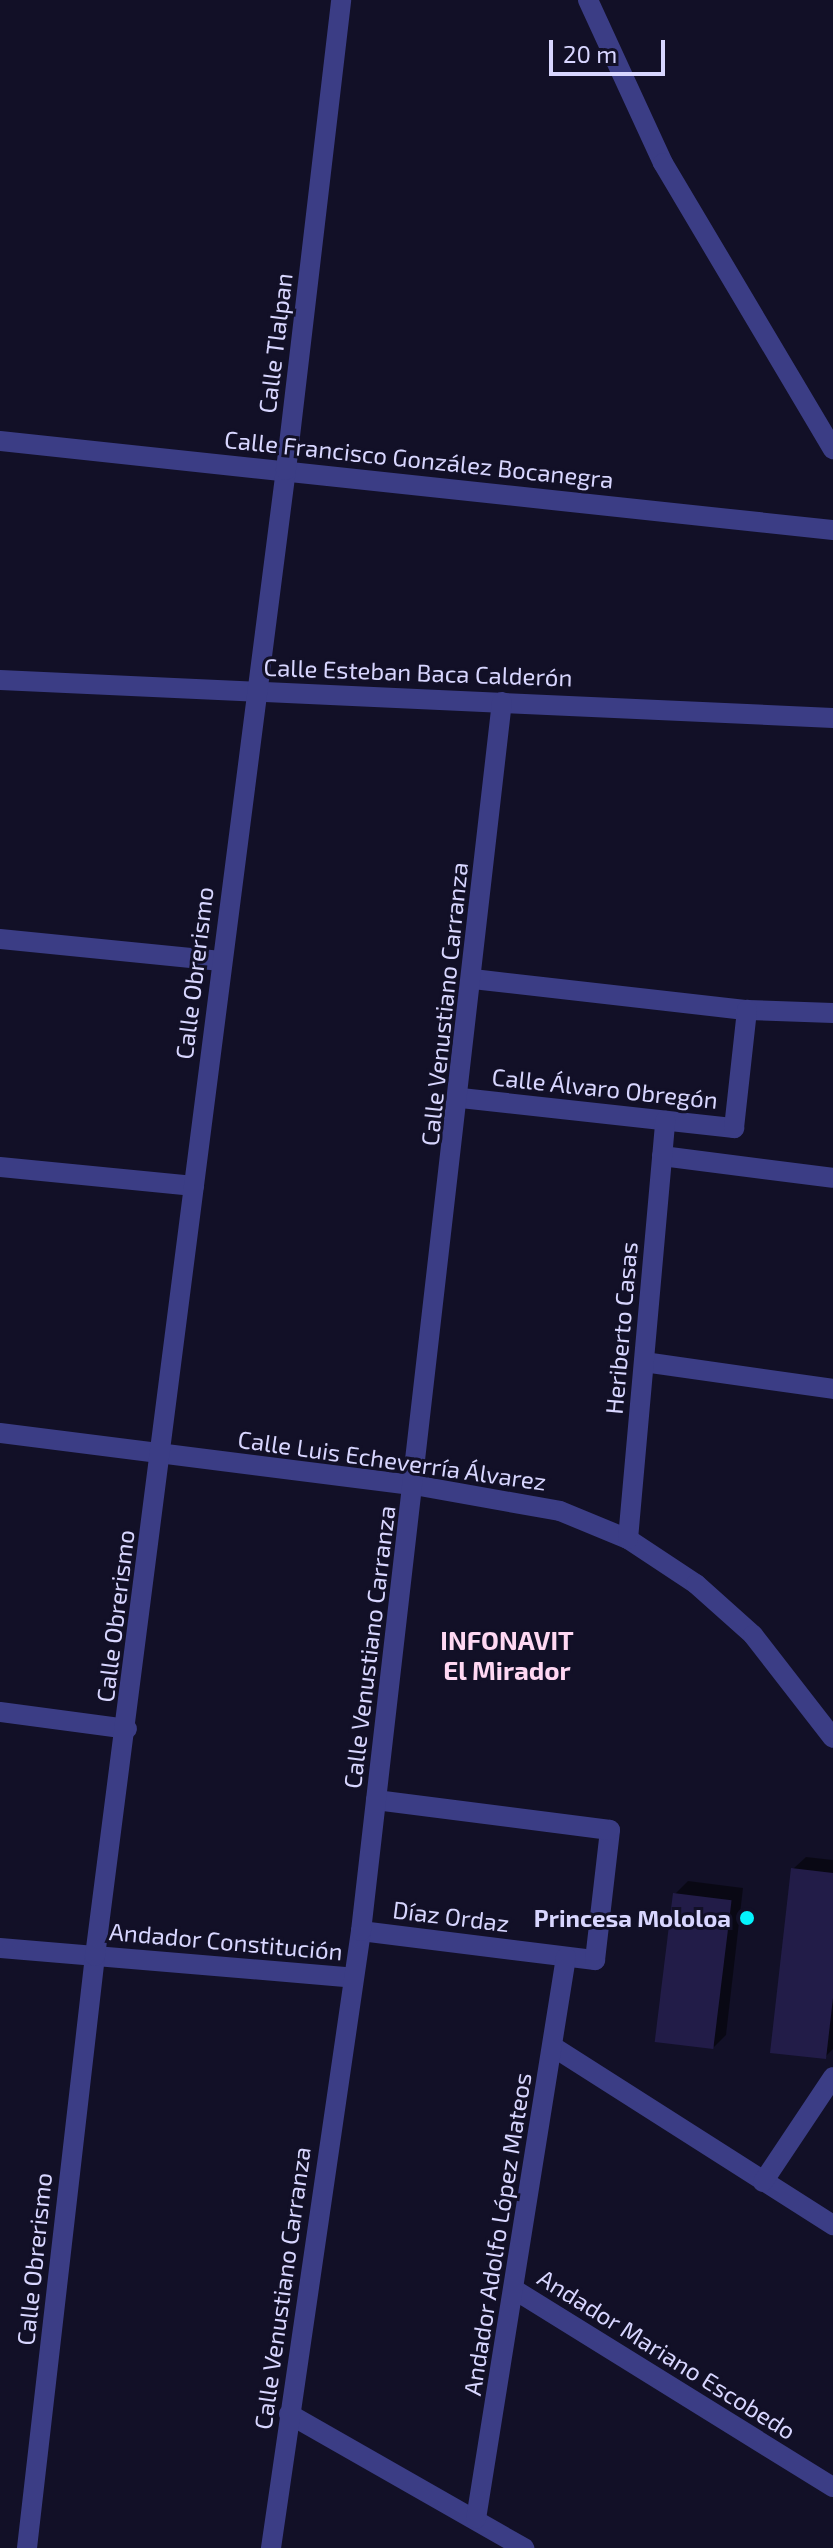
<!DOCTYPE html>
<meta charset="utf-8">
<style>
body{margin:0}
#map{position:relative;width:833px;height:2548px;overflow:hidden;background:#121027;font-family:"Exo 2",sans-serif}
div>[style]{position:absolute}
.shadow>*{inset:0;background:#0007}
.building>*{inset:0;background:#221c48;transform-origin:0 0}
.minor>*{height:20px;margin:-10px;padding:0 10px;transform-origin:10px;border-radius:10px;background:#3b3d85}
.dots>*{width:22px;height:22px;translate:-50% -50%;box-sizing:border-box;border:4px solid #121027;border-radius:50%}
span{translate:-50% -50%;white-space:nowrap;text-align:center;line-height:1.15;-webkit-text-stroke:6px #121027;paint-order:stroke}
.street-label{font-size:24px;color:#d8d6ff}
.poi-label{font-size:24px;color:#d8d6ff;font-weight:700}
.right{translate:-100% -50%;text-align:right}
.neighbourhood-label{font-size:26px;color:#ffd8f3;font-weight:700}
.scale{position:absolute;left:549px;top:40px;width:116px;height:36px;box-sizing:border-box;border:4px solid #d8d6ff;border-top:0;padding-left:10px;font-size:24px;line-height:28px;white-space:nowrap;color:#d8d6ff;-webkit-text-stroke:6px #121027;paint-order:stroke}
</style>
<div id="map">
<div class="shadow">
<div style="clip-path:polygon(806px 1857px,833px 1860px,833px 2049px,825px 2057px,793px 1869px)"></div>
<div style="clip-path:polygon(688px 1881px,743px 1888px,726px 2035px,714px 2047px,675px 1894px)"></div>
</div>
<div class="building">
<div style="clip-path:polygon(791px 1868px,833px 1873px,833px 1998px,826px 2059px,770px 2053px)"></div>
<div style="left:673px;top:1893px;width:59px;height:150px;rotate:7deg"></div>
</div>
<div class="minor">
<div style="left:588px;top:0;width:179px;rotate:65.3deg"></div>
<div style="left:663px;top:163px;width:333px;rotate:59.3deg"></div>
<div style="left:0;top:441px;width:838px;rotate:6.1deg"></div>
<div style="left:0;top:680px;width:834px;rotate:2.61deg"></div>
<div style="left:0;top:939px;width:222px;rotate:5.7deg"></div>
<div style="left:473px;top:979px;width:276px;rotate:6.5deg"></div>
<div style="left:747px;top:1010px;width:86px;rotate:2deg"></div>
<div style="left:461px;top:1098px;width:275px;rotate:6.3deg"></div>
<div style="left:734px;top:1128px;width:119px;rotate:-83.7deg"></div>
<div style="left:662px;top:1156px;width:172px;rotate:7.3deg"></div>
<div style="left:0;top:1167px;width:195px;rotate:5.6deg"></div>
<div style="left:644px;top:1362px;width:191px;rotate:8.1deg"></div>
<div style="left:0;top:1433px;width:417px;rotate:7.2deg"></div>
<div style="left:414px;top:1485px;width:148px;rotate:10.1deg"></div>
<div style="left:560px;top:1511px;width:74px;rotate:22.4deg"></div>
<div style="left:628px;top:1539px;width:82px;rotate:33.5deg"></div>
<div style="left:696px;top:1584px;width:76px;rotate:41.8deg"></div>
<div style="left:753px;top:1635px;width:130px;rotate:52.2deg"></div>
<div style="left:628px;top:1539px;width:420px;rotate:-84.9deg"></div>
<div style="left:0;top:1712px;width:128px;rotate:7.6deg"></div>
<div style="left:361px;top:1931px;width:236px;rotate:7.1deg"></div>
<div style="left:595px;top:1960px;width:131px;rotate:-83.4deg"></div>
<div style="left:610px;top:1830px;width:236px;rotate:-172.7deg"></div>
<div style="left:0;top:1948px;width:355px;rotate:4.8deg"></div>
<div style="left:555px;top:2048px;width:330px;rotate:32.5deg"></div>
<div style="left:763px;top:2182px;width:126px;rotate:-56.3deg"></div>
<div style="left:515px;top:2290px;width:374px;rotate:31.8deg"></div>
<div style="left:289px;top:2414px;width:271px;rotate:29.7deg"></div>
<div style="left:476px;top:2519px;width:569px;rotate:-80.9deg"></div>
<div style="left:27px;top:2548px;width:596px;rotate:-83.45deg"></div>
<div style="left:95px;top:1956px;width:1498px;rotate:-82.68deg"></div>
<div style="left:286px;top:470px;width:473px;rotate:-83.3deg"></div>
<div style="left:271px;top:2548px;width:624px;rotate:-81.7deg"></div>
<div style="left:361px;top:1931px;width:1237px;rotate:-83.46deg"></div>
</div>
<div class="dots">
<div style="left:747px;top:1918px;background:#04f3fd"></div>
</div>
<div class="street-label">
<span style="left:275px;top:343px;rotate:-83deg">Calle Tlalpan</span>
<span style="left:419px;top:459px;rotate:6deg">Calle Francisco González Bocanegra</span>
<span style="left:418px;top:672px;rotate:2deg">Calle Esteban Baca Calderón</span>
<span style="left:194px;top:973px;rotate:-83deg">Calle Obrerismo</span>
<span style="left:444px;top:1004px;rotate:-84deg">Calle Venustiano Carranza</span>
<span style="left:605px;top:1088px;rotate:6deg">Calle Álvaro Obregón</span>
<span style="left:621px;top:1328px;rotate:-85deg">Heriberto Casas</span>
<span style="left:392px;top:1460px;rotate:8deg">Calle Luis Echeverría Álvarez</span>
<span style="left:115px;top:1616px;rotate:-83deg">Calle Obrerismo</span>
<span style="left:369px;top:1647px;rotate:-83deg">Calle Venustiano Carranza</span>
<span style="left:451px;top:1916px;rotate:7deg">Díaz Ordaz</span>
<span style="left:226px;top:1941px;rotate:5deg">Andador Constitución</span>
<span style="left:497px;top:2234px;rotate:-81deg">Andador Adolfo López Mateos</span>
<span style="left:34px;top:2259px;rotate:-84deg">Calle Obrerismo</span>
<span style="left:282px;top:2288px;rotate:-82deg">Calle Venustiano Carranza</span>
<span style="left:667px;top:2354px;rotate:32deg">Andador Mariano Escobedo</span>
</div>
<div class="poi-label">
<span class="right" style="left:731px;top:1918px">Princesa Mololoa</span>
</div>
<div class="neighbourhood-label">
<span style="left:507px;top:1655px">INFONAVIT<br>El Mirador</span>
</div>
<div class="scale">20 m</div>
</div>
